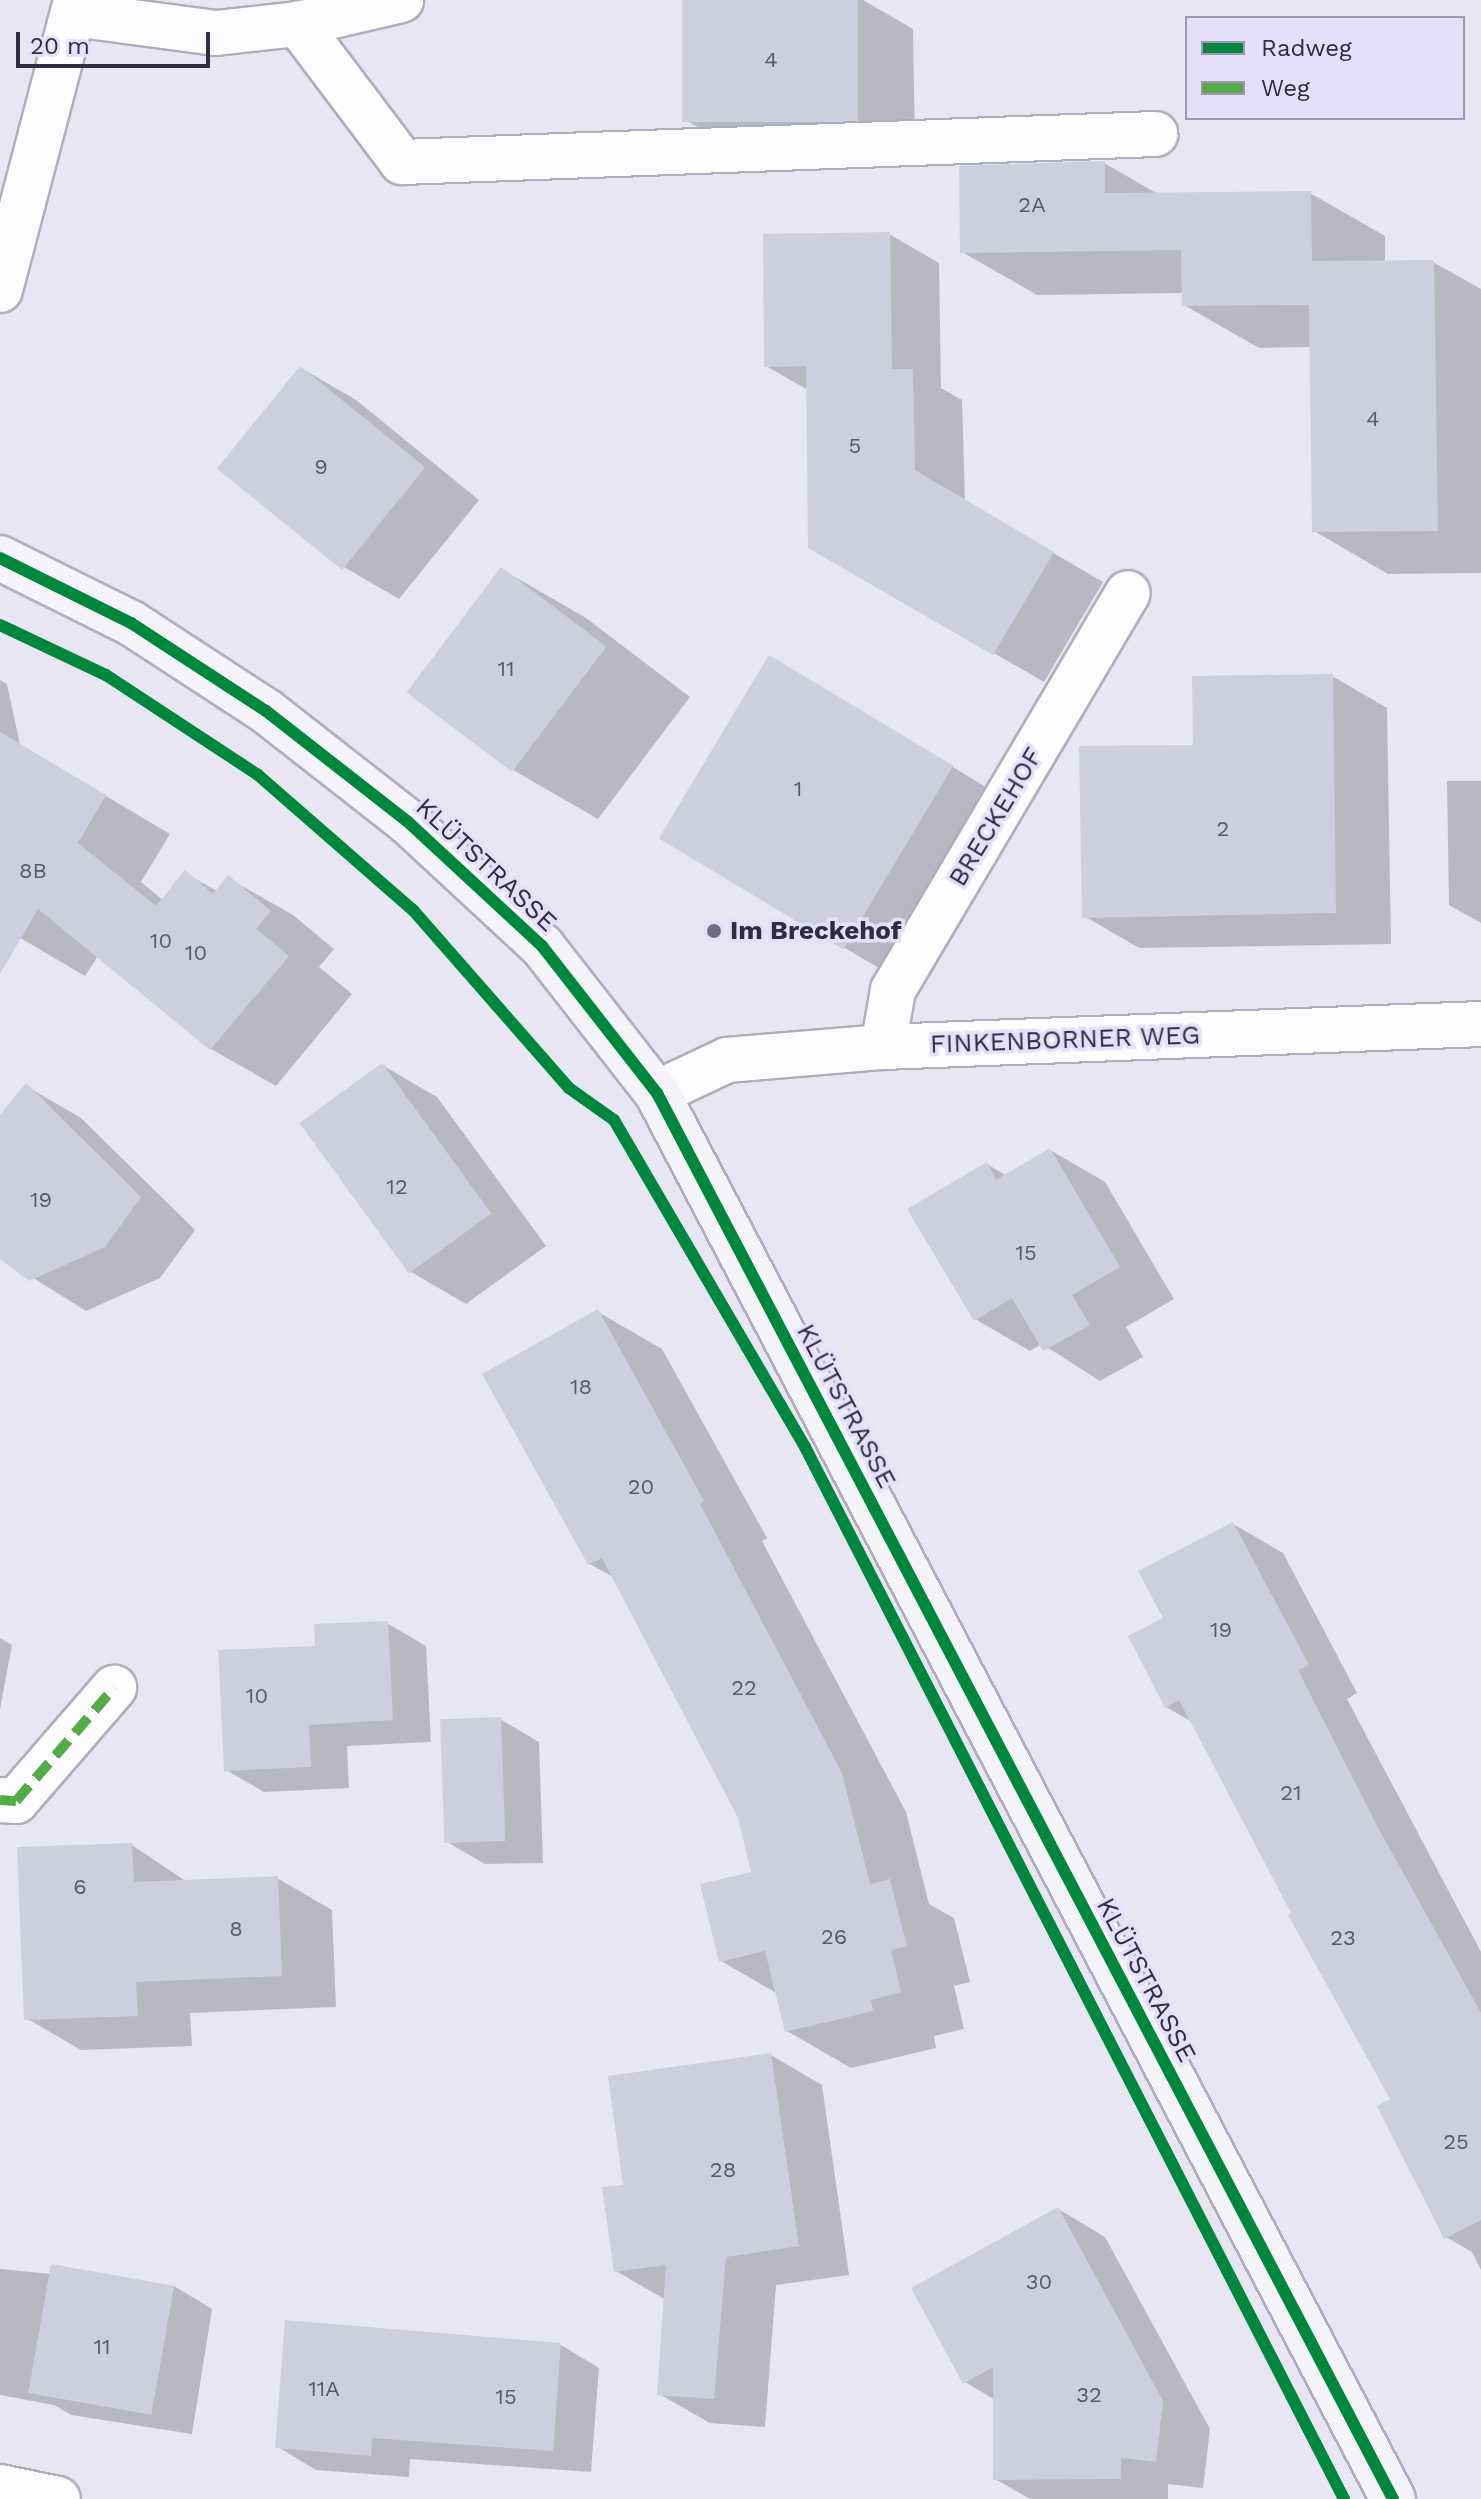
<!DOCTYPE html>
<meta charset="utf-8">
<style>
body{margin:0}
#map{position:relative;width:1481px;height:2499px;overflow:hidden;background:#e8e6f3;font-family:"Work Sans",sans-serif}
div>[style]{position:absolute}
.shadow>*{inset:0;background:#0003}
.building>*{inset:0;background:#cecfde;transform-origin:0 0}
.roads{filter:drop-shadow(2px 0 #b1adbe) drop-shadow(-2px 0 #b1adbe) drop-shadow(0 2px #b1adbe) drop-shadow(0 -2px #b1adbe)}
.minor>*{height:44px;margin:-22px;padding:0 22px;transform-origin:22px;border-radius:22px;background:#fcfbfd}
.major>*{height:44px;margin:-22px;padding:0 22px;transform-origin:22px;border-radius:22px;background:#f4f3f8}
.quiet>*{height:10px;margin-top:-5px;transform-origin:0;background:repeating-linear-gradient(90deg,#54ab47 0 20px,transparent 0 30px)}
.cycleway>*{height:12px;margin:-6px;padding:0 6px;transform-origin:6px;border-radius:6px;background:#00873e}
.dots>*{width:22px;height:22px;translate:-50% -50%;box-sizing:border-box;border:4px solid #e5e0f9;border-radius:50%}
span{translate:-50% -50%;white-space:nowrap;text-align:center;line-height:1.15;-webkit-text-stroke:7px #e5e0f9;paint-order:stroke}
.number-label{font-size:22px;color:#5c586d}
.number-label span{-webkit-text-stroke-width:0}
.street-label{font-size:26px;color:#312b43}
.poi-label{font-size:26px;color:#312b43;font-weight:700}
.left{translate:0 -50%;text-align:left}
.legend{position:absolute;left:1185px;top:16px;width:280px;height:104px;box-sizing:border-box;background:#e5e0f9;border:2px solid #9d98b0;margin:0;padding:10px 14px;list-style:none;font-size:24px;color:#312b43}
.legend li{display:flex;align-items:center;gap:16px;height:40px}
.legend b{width:40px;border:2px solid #9d98b0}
.scale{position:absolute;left:16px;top:32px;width:194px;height:36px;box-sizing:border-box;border:4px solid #312b43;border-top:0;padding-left:10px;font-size:24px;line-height:28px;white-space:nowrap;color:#312b43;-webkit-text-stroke:6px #e5e0f9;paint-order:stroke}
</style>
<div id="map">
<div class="shadow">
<div style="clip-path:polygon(684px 0,863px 0,913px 29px,915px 150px,742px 152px,687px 121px)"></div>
<div style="clip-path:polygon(1104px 163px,1158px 194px,1310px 193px,1385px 236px,1385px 262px,1433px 262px,1481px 289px,1481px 573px,1388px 574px,1314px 531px,1312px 347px,1259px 348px,1184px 305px,1184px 293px,1037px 295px,962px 252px)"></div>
<div style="clip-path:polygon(889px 234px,939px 263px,941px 388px,962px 400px,965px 501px,1103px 582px,1044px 682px,810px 547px,808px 390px,766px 366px)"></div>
<div style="clip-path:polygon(301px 368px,356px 400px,479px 500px,399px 599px,344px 567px)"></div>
<div style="clip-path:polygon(501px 569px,586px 618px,690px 697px,598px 819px,513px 770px)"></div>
<div style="clip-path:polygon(1332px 676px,1387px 708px,1391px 944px,1139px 948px,1084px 916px,1195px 747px)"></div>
<div style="clip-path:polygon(0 680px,7px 684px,20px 745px,170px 834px,141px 882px,163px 900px,185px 873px,217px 891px,228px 878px,293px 915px,334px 949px,319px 967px,352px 994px,276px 1086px,211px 1049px,98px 956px,85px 976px,0 926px)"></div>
<div style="clip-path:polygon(825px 689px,1007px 800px,899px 980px,661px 839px)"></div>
<div style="clip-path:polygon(1447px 781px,1481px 781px,1481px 923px,1449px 905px)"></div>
<div style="clip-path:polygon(382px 1065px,437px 1097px,546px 1246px,466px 1304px,411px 1272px)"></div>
<div style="clip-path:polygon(26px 1086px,81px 1118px,195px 1230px,160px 1278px,86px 1311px,0 1257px,0 1118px)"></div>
<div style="clip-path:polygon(1050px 1150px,1105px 1182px,1174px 1299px,1126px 1327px,1143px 1357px,1100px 1381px,1042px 1344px,1030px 1351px,975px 1319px,987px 1164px,1007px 1176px)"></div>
<div style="clip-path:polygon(598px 1312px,662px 1349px,767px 1538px,762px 1541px,906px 1812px,929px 1904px,954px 1918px,970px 1982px,954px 1986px,964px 2029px,934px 2036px,936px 2048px,851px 2068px,787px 2031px,778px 1994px,721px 1961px,753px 1874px,740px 1818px,615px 1578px,590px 1564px)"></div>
<div style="clip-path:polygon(1233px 1524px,1283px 1553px,1357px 1693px,1347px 1699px,1481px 1952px,1481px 2270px,1472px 2252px,1446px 2237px,1393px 2100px,1192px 1722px,1166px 1707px,1166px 1619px)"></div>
<div style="clip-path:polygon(387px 1623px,426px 1646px,431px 1742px,347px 1746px,349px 1788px,264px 1792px,226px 1770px,318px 1648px)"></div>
<div style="clip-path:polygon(0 1638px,12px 1645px,0 1709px)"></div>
<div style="clip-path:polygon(500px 1719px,539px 1742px,543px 1863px,485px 1864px,447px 1842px)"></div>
<div style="clip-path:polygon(132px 1845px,187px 1882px,277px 1878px,332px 1910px,336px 2007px,190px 2013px,192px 2046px,81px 2050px,26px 2018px)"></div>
<div style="clip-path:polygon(771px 2055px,822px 2085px,849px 2275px,776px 2285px,765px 2427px,710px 2423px,659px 2394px,666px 2300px,616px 2271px,625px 2186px)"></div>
<div style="clip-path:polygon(1058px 2209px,1105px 2237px,1210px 2429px,1203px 2488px,1168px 2484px,1168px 2499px,1030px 2499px,995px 2479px,995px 2400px,965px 2382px)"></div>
<div style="clip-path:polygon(0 2269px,174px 2286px,212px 2309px,192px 2434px,71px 2415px,54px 2405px,0 2395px)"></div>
<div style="clip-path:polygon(561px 2345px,599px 2368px,591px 2472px,410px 2459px,409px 2477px,316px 2470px,278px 2447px)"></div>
</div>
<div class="building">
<div style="left:682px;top:0;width:176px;height:122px"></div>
<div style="clip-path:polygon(1105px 161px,1105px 193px,1311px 191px,1312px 261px,1434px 260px,1438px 531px,1312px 532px,1309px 305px,1182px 306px,1181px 250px,960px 253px,959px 166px)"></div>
<div style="clip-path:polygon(890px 232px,892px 369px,913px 369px,915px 470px,1054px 552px,993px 655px,808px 548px,806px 366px,764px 367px,763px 234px)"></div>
<div style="left:300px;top:366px;width:161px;height:132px;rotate:39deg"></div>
<div style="left:501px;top:567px;width:132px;height:157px;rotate:37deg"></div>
<div style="left:769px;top:655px;width:215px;height:214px;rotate:31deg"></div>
<div style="clip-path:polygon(1333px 674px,1336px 913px,1082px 918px,1079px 746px,1193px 745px,1192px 676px)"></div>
<div style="clip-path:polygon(0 732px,106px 795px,78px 843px,156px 906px,185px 870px,213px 894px,228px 875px,271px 911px,256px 929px,289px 956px,210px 1050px,38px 909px,0 974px)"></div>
<div style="left:382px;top:1063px;width:186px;height:102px;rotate:54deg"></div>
<div style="clip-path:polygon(26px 1083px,141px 1197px,105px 1247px,29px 1281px,0 1259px,0 1115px)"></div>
<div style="clip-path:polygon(1050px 1148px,1120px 1267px,1072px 1295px,1090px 1325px,1043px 1351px,1012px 1298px,974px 1321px,907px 1209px,987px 1162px,996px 1180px)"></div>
<div style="clip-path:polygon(598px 1309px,704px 1501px,700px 1504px,842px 1773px,870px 1884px,890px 1879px,907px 1946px,891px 1950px,901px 1992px,871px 2000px,873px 2011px,785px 2032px,765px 1951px,719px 1962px,700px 1884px,751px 1872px,738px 1818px,602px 1558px,588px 1565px,482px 1374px)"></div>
<div style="clip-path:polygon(1233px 1522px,1309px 1665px,1298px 1670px,1376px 1824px,1481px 2013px,1481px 2220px,1444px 2239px,1377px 2106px,1390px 2099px,1288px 1915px,1291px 1913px,1179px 1700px,1165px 1708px,1128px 1636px,1163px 1618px,1138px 1571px)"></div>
<div style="clip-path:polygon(388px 1621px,393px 1720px,309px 1725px,311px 1767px,224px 1771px,218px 1650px,315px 1646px,314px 1624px)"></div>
<div style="left:501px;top:1717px;width:124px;height:61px;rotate:88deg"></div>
<div style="clip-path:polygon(132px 1843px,134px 1882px,278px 1876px,282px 1976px,136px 1982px,138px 2016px,24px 2020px,17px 1847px)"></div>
<div style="clip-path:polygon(771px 2053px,799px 2246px,726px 2257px,714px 2399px,657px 2395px,666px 2265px,614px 2272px,602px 2187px,623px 2185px,608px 2076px)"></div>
<div style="clip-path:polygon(1058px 2207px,1163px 2401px,1156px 2462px,1121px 2458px,1121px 2479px,993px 2480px,993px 2367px,963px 2384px,911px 2288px)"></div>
<div style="left:51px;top:2264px;width:125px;height:131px;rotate:10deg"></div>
<div style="clip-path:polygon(285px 2320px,561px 2343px,553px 2451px,372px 2438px,371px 2456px,275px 2448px)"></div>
</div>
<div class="roads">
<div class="minor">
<div style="left:73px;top:14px;width:144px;rotate:7.6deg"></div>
<div style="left:216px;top:33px;width:82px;rotate:-6.3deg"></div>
<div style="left:298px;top:24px;width:106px;rotate:-13.1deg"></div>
<div style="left:298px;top:24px;width:173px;rotate:53deg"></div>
<div style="left:402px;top:162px;width:754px;rotate:-2.13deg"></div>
<div style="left:0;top:290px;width:300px;rotate:-75.3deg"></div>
<div style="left:883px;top:1047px;width:58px;rotate:-80deg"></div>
<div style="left:893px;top:990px;width:461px;rotate:-59.4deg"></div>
<div style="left:657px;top:1093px;width:77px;rotate:-25.2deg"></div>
<div style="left:727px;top:1060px;width:157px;rotate:-4.8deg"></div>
<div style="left:883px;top:1047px;width:598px;rotate:-2.2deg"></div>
<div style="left:0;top:1800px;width:16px;rotate:4deg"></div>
<div style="left:16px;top:1801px;width:150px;rotate:-49.1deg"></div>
<div style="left:0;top:2487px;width:59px;rotate:11.7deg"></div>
</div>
<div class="major">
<div style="left:0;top:558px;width:146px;rotate:26.4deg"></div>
<div style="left:131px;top:623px;width:161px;rotate:33.1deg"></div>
<div style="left:266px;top:711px;width:180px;rotate:38deg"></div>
<div style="left:408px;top:822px;width:183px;rotate:42.8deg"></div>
<div style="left:542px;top:946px;width:187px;rotate:52deg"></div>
<div style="left:657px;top:1093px;width:1587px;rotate:62.37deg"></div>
</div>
</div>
<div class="quiet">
<div style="left:0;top:1800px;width:16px;rotate:4deg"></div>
<div style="left:16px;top:1801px;width:150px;rotate:-49.1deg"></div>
</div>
<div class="cycleway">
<div style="left:0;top:558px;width:146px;rotate:26.4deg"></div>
<div style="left:131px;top:623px;width:161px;rotate:33.1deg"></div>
<div style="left:266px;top:711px;width:180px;rotate:38deg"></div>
<div style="left:408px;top:822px;width:183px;rotate:42.8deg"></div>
<div style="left:542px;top:946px;width:187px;rotate:52deg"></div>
<div style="left:657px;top:1093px;width:1587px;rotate:62.37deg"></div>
<div style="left:0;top:625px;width:117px;rotate:25.3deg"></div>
<div style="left:106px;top:675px;width:182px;rotate:33.3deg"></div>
<div style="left:258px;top:775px;width:206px;rotate:41.1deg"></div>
<div style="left:413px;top:910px;width:237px;rotate:48.8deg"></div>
<div style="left:569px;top:1088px;width:55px;rotate:35.4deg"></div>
<div style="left:614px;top:1120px;width:379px;rotate:59.7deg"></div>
<div style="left:805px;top:1447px;width:1182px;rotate:62.87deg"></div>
</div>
<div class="dots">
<div style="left:714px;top:931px;background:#716c81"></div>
</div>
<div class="number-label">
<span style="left:771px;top:60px">4</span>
<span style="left:1032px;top:205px">2A</span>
<span style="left:1373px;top:419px">4</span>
<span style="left:855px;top:446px">5</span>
<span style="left:321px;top:467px">9</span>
<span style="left:506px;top:669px">11</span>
<span style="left:798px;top:789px">1</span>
<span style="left:1223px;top:829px">2</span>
<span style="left:33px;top:871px">8B</span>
<span style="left:161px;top:941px">10</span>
<span style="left:196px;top:953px">10</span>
<span style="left:397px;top:1187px">12</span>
<span style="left:41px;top:1200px">19</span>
<span style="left:1026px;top:1253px">15</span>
<span style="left:581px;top:1387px">18</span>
<span style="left:641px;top:1487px">20</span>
<span style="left:1221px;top:1630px">19</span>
<span style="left:744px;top:1688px">22</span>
<span style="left:257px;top:1696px">10</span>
<span style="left:1291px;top:1793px">21</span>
<span style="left:80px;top:1887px">6</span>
<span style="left:236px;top:1929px">8</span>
<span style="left:834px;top:1937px">26</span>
<span style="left:1343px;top:1938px">23</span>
<span style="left:1456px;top:2142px">25</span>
<span style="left:723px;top:2170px">28</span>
<span style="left:1039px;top:2282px">30</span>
<span style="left:102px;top:2347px">11</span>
<span style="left:324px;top:2389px">11A</span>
<span style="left:1089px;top:2395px">32</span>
<span style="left:506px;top:2397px">15</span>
</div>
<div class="street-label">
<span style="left:996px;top:817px;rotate:-59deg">BRECKEHOF</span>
<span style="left:486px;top:865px;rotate:43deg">KLÜTSTRASSE</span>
<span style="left:1065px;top:1040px;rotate:-2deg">FINKENBORNER WEG</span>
<span style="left:846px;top:1406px;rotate:62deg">KLÜTSTRASSE</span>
<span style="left:1146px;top:1980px;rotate:62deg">KLÜTSTRASSE</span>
</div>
<div class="poi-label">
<span class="left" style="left:730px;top:931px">Im Breckehof</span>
</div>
<ul class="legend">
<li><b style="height:10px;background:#00873e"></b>Radweg</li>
<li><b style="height:10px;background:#54ab47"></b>Weg</li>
</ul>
<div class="scale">20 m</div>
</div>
